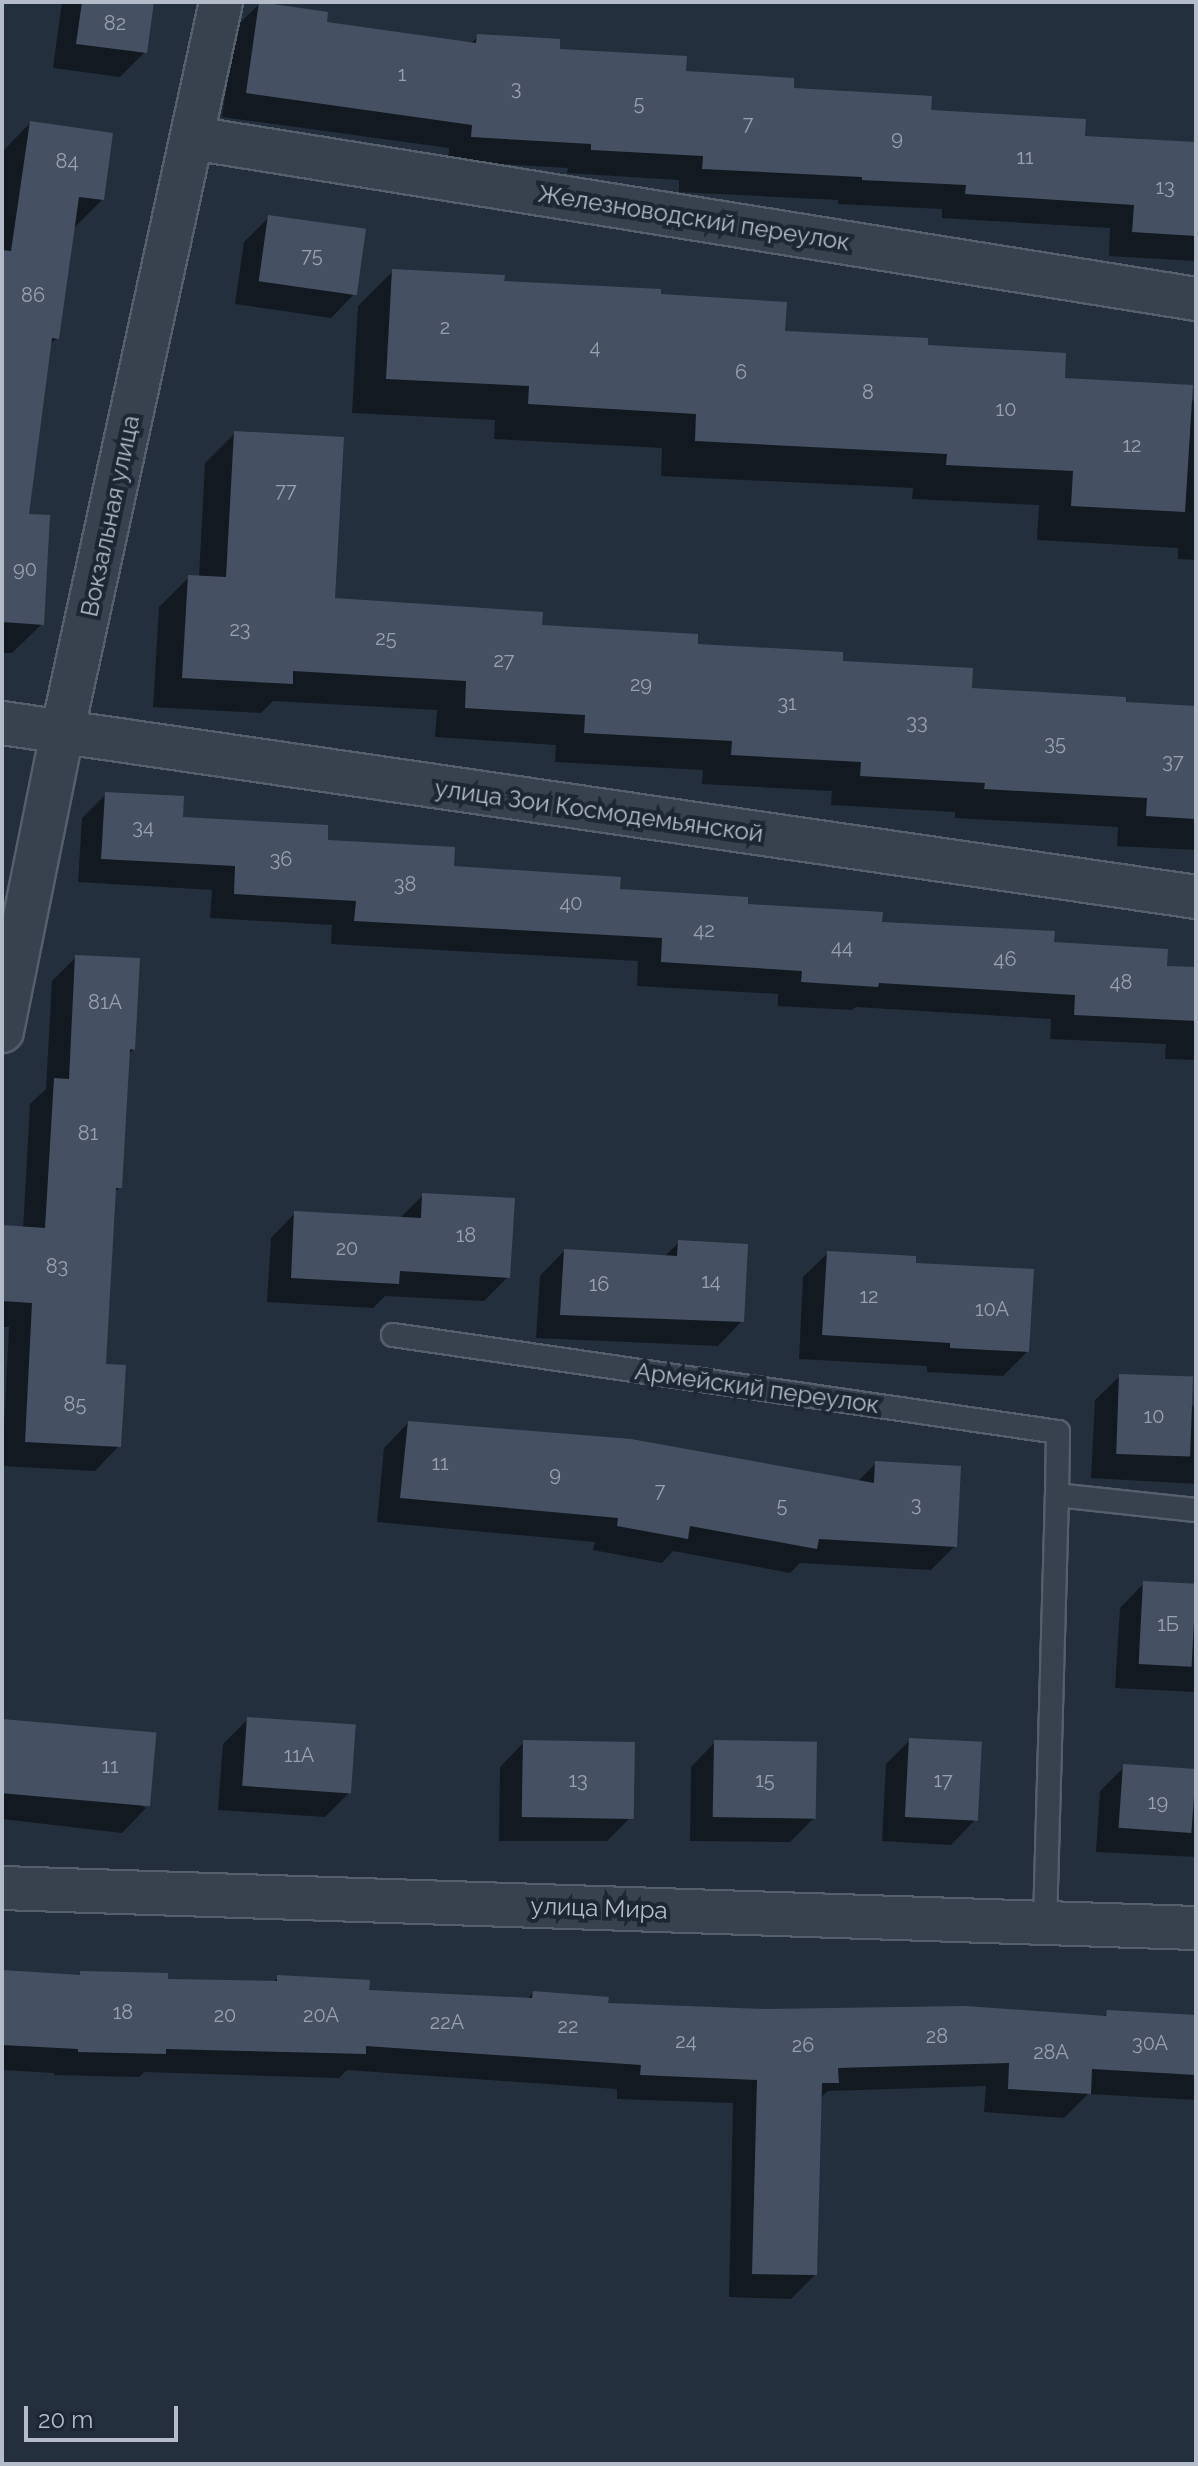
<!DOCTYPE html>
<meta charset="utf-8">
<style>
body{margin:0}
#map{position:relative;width:1198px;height:2466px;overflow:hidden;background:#242f3e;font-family:Raleway,sans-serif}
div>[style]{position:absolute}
.shadow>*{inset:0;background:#0007}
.building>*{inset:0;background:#455162;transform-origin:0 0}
.roads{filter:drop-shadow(2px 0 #565f6c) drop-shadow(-2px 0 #565f6c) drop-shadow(0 2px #565f6c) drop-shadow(0 -2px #565f6c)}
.service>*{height:22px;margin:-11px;padding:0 11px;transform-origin:11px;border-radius:11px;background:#38414e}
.minor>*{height:42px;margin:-21px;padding:0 21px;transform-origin:21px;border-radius:21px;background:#38414e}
span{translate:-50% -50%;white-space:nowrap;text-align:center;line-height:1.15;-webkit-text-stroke:8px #1d2633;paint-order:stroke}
.number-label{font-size:20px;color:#98a1af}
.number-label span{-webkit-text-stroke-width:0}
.street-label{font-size:24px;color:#b4bcc9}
.frame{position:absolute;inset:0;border:4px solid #b4bcc9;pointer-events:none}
.scale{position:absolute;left:24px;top:2406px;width:154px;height:36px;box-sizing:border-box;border:4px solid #b4bcc9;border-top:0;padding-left:10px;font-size:24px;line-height:28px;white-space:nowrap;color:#b4bcc9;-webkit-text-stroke:6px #1d2633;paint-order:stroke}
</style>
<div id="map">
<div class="shadow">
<div style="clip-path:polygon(62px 2px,152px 2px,145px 52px,120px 77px,53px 68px)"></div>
<div style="clip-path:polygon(259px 4px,325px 24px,470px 44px,478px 37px,1083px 137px,1196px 144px,1196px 261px,1109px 256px,1110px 228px,942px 218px,942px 209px,838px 204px,838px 200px,679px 192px,679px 180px,567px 173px,568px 168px,448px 161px,449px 148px,222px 117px,235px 28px)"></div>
<div style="clip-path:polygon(30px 123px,102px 200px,72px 230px,57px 338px,49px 346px,26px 516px,42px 624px,12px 653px,2px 653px,2px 152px)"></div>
<div style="clip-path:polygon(269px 217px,355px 293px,331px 318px,235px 304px,244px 242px)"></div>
<div style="clip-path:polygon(393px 271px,659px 296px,783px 333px,925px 347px,1062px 380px,1196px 401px,1196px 560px,1178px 559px,1178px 548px,1037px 540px,1039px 505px,912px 499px,913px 488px,661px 476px,662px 448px,494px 439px,495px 420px,352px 413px,358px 306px)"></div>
<div style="clip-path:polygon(235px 433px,333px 600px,841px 663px,970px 690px,1196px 708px,1196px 850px,1117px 846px,1118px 827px,955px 818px,955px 812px,831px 805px,832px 791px,702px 784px,703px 770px,555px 762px,556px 745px,435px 737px,437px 710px,273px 701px,261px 713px,153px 707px,159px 607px,189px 577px,199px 577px,205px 463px)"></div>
<div style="clip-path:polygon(106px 794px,180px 819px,326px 842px,451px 868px,1052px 944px,1165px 967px,1196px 969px,1196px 1060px,1165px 1059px,1166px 1044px,1050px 1039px,1051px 1019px,856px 1007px,852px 1010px,778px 1006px,778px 994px,637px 986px,638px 961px,331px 944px,332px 925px,210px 918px,212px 890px,78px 882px,82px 818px)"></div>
<div style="clip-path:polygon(76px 957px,134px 1049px,128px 1055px,120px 1187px,113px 1194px,104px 1366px,119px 1446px,95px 1471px,2px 1466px,9px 1327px,2px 1327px,2px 1227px,23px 1229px,30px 1104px,46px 1089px,52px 981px)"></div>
<div style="clip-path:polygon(423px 1195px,508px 1277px,484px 1301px,385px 1296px,373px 1308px,267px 1302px,271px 1238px,295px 1213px,399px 1219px)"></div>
<div style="clip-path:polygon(679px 1242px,742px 1321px,718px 1346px,536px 1338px,540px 1276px,564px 1251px,664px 1257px)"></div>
<div style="clip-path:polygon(828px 1253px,914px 1264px,1027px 1352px,1003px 1376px,927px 1372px,927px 1366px,799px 1359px,803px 1277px)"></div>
<div style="clip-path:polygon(1120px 1376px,1196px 1407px,1196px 1484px,1091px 1478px,1095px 1400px)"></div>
<div style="clip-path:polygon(408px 1423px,857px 1482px,876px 1463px,955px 1546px,931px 1570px,800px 1563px,790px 1573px,673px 1551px,662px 1563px,593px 1550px,595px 1542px,377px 1522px,384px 1448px)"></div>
<div style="clip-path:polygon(1144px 1583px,1196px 1586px,1196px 1692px,1115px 1688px,1120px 1608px)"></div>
<div style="clip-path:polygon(248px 1719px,349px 1793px,325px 1817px,218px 1810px,223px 1744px)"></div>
<div style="clip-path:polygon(2px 1721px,146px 1808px,122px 1833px,2px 1819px)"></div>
<div style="clip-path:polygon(910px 1740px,975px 1820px,951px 1845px,882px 1841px,886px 1764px)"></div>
<div style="clip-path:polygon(524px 1742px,631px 1817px,607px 1841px,499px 1841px,500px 1767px)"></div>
<div style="clip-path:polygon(715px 1742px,814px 1818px,790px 1842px,690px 1841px,691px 1767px)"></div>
<div style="clip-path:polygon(1124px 1767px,1196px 1771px,1196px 1857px,1096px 1852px,1100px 1791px)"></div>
<div style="clip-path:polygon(2px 1972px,77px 1977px,81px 1973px,165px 1981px,273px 1983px,278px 1977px,367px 1992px,526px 2000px,533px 1993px,606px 2005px,1102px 2018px,1107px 2013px,1196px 2017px,1196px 2100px,1088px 2094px,1064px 2118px,984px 2112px,986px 2086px,828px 2091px,819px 2099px,815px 2275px,791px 2299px,729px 2297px,733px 2103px,617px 2099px,617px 2089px,347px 2070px,339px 2078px,144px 2072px,139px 2077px,54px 2075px,54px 2073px,2px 2070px)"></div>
</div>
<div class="building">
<div style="clip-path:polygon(82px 2px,154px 2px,147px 53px,76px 44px)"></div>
<div style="clip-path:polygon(259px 2px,328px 12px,327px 22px,476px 43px,477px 34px,560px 39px,560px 49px,687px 56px,686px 71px,794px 78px,794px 88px,932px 96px,931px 110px,1086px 119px,1085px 136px,1196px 142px,1196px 236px,1132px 232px,1134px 205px,965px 194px,966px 185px,862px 180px,862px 177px,702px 169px,703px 156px,591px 150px,591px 144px,471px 137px,472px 125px,246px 93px)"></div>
<div style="clip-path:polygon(30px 121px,113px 133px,104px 200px,79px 197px,59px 339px,52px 338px,29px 514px,50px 515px,44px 625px,2px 622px,2px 250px,11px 251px)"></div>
<div style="left:268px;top:215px;width:99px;height:67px;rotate:8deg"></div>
<div style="clip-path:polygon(392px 269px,505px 275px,504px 281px,661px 289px,661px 294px,787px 302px,785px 331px,928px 338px,928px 345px,1066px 353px,1065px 378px,1193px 385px,1185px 512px,1071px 506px,1073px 471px,946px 465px,947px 454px,695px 441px,696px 414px,528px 404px,529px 386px,386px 379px)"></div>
<div style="clip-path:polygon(234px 431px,344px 437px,335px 598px,543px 612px,542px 625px,698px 634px,698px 644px,843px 652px,843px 661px,973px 668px,972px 688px,1126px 697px,1126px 702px,1196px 706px,1196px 819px,1146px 816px,1147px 798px,984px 789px,985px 783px,860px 776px,861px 762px,731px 755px,732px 741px,584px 733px,585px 715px,465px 708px,466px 681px,293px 671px,293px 684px,182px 678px,188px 575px,226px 577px)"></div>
<div style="clip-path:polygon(105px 792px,184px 796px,183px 817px,328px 825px,328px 840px,455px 847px,454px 866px,621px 877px,620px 889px,748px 897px,748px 904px,883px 912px,882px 922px,1055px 931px,1054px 942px,1168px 949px,1167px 966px,1196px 967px,1196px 1021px,1074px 1015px,1075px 995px,879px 983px,878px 987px,801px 982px,802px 971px,661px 962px,662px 938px,354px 921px,356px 901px,234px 894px,235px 866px,101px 859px)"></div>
<div style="clip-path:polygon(75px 955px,140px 958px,135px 1050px,130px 1049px,122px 1188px,116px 1188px,106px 1364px,126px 1365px,121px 1447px,25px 1442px,32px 1303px,2px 1301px,2px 1225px,45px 1228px,54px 1078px,69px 1079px)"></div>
<div style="clip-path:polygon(422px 1193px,515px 1198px,510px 1278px,400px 1271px,399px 1284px,291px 1278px,294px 1211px,421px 1218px)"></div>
<div style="clip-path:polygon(678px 1240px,748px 1244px,744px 1322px,560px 1315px,564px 1249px,677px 1256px)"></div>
<div style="clip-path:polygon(827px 1251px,916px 1256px,916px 1263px,1034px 1269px,1029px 1352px,950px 1348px,950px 1343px,822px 1335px)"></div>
<div style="left:1119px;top:1374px;width:74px;height:80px;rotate:2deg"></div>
<div style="clip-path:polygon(408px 1421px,631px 1439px,874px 1483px,875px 1461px,961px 1466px,957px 1547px,819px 1539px,817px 1549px,690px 1526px,688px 1539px,617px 1526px,618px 1518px,400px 1498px)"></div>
<div style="left:1143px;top:1581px;width:53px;height:83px;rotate:3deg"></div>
<div style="left:247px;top:1717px;width:109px;height:69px;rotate:4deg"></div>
<div style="left:2px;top:1719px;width:155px;height:74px;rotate:5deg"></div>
<div style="left:909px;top:1738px;width:73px;height:79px;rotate:3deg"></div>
<div style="left:523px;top:1740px;width:112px;height:77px;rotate:1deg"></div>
<div style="left:714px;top:1740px;width:103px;height:77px;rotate:1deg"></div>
<div style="left:1123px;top:1764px;width:73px;height:64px;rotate:4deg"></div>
<div style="clip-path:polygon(2px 1970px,80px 1975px,80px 1971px,168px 1973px,168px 1979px,277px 1981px,277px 1975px,370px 1980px,369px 1990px,532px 1998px,533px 1991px,609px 1997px,608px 2003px,766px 2009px,966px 2006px,1106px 2016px,1107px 2010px,1196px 2015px,1196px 2075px,1092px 2069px,1091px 2094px,1008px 2089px,1009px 2063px,838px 2068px,839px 2083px,822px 2083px,817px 2275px,752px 2274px,757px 2080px,640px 2075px,641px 2065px,366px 2046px,366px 2054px,166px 2049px,166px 2054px,78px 2052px,78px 2049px,2px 2045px)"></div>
</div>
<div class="roads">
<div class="service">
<div style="left:393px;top:1335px;width:672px;rotate:8.3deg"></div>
<div style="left:1058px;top:1432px;width:63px;rotate:90.9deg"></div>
<div style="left:1045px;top:1923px;width:428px;rotate:-88.4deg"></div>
<div style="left:1057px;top:1495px;width:140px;rotate:6.2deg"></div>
</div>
<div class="minor">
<div style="left:192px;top:138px;width:1017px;rotate:9.11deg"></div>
<div style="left:2px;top:723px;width:1207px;rotate:8.29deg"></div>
<div style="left:2px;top:1031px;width:304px;rotate:-78.6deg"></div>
<div style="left:62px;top:733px;width:748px;rotate:-77.73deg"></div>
<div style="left:2px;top:1888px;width:1195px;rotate:1.92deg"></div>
</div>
</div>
<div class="number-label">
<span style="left:115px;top:23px">82</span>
<span style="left:402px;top:74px">1</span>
<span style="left:516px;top:88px">3</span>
<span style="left:639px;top:103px">5</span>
<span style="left:748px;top:123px">7</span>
<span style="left:897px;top:138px">9</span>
<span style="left:1025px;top:157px">11</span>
<span style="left:67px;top:161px">84</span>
<span style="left:1165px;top:187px">13</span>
<span style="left:312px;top:255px">75</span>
<span style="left:33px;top:295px">86</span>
<span style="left:445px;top:327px">2</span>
<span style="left:595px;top:347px">4</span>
<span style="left:741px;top:372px">6</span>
<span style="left:868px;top:392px">8</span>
<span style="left:1006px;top:409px">10</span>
<span style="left:1132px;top:445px">12</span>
<span style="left:286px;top:490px">77</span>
<span style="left:25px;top:569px">90</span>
<span style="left:240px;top:629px">23</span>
<span style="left:386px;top:638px">25</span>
<span style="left:504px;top:660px">27</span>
<span style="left:641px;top:684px">29</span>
<span style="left:787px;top:703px">31</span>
<span style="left:917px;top:722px">33</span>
<span style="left:1055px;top:743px">35</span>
<span style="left:1173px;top:761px">37</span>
<span style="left:143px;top:827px">34</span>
<span style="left:281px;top:859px">36</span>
<span style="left:405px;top:884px">38</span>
<span style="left:571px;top:903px">40</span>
<span style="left:704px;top:930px">42</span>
<span style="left:842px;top:947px">44</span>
<span style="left:1005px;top:959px">46</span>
<span style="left:1121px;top:982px">48</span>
<span style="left:105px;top:1002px">81А</span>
<span style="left:88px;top:1133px">81</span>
<span style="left:466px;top:1235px">18</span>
<span style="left:347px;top:1248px">20</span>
<span style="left:57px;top:1266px">83</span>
<span style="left:711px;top:1281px">14</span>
<span style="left:599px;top:1284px">16</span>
<span style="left:869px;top:1296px">12</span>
<span style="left:992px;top:1309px">10А</span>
<span style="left:75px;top:1404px">85</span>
<span style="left:1154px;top:1416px">10</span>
<span style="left:440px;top:1463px">11</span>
<span style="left:555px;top:1474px">9</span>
<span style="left:660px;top:1490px">7</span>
<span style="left:916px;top:1504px">3</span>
<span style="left:782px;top:1505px">5</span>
<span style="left:1168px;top:1624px">1Б</span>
<span style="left:299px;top:1755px">11А</span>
<span style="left:110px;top:1766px">11</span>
<span style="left:578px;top:1780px">13</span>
<span style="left:765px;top:1780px">15</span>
<span style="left:943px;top:1780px">17</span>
<span style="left:1158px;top:1802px">19</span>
<span style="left:123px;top:2012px">18</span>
<span style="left:225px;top:2015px">20</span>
<span style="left:321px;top:2015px">20А</span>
<span style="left:447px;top:2022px">22А</span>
<span style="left:568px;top:2026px">22</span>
<span style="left:937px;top:2036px">28</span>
<span style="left:686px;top:2041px">24</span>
<span style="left:1150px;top:2043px">30А</span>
<span style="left:803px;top:2045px">26</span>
<span style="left:1051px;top:2052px">28А</span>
</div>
<div class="street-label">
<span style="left:694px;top:218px;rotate:9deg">Железноводский переулок</span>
<span style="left:110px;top:516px;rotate:-78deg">Вокзальная улица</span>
<span style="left:599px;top:811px;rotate:8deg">улица Зои Космодемьянской</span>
<span style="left:757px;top:1388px;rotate:8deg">Армейский переулок</span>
<span style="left:599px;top:1908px;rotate:2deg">улица Мира</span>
</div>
<div class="frame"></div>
<div class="scale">20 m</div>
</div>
